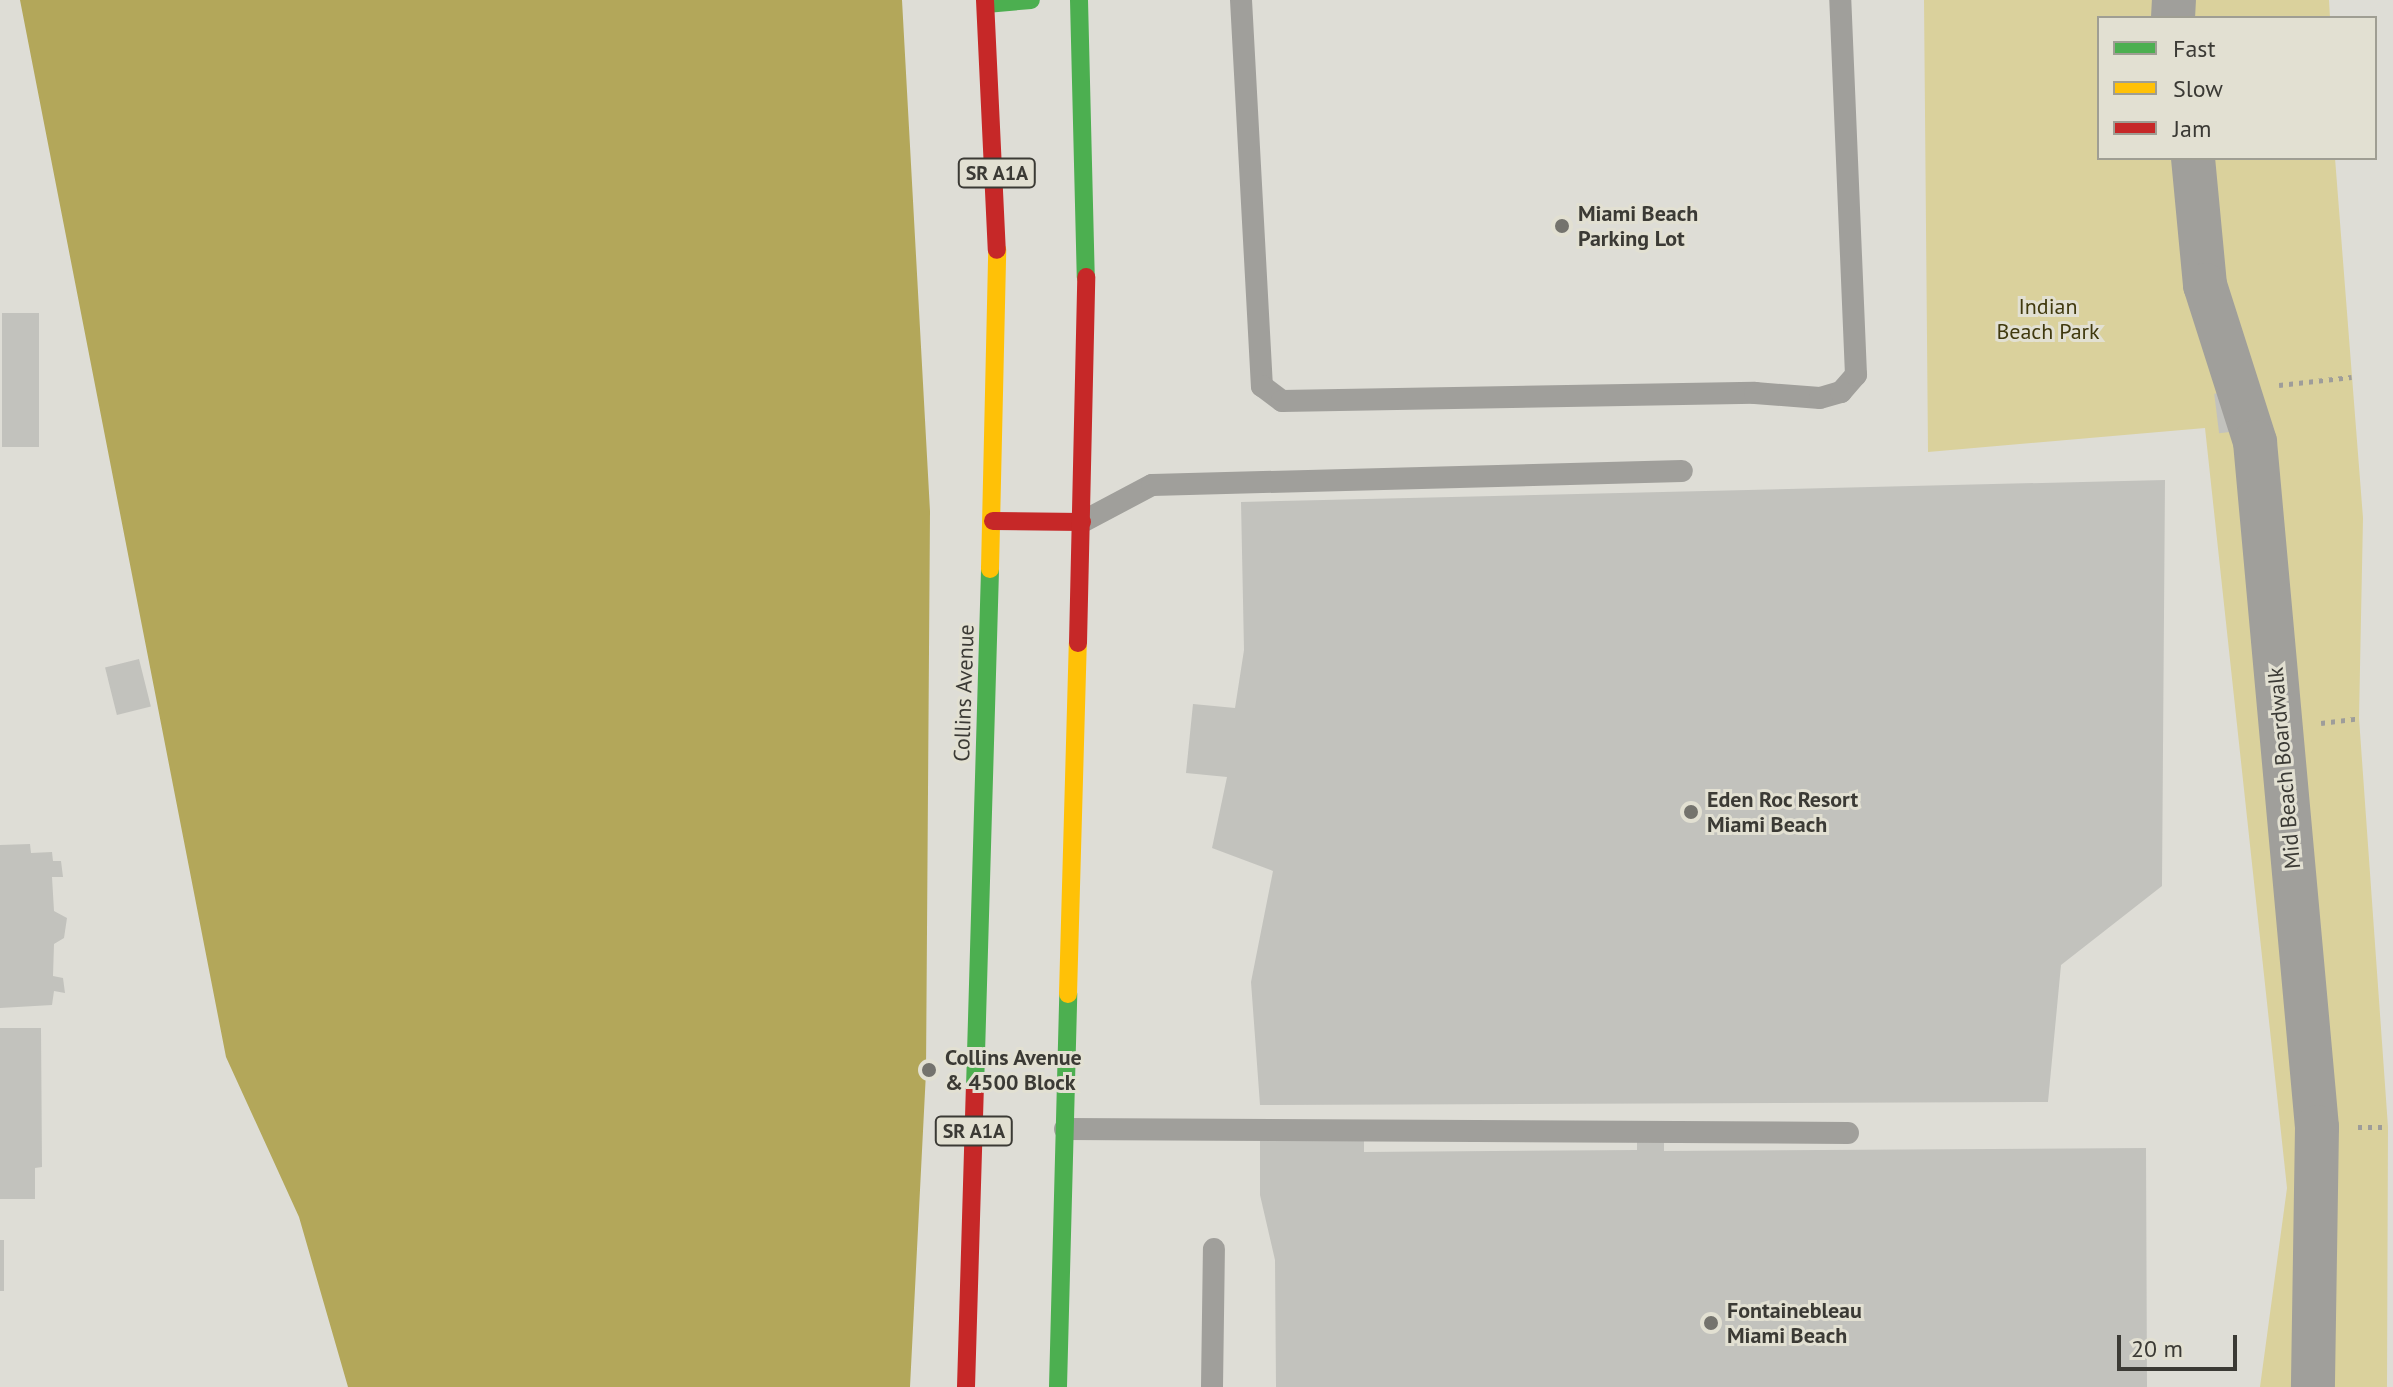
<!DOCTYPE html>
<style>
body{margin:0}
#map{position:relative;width:2393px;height:1387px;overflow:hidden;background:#deddd6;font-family:"PT Sans",sans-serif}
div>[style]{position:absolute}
.green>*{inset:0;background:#dad19c}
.water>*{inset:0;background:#b3a75a}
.building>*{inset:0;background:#c2c2bd;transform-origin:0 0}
.path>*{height:5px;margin-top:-2.5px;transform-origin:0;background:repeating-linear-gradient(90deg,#9e9d9a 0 4px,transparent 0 10px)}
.lane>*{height:22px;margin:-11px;padding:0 11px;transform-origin:11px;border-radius:11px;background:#a09f9b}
.street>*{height:44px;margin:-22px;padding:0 22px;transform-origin:22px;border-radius:22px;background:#a09f9b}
.fast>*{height:18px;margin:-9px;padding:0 9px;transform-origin:9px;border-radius:9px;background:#4caf50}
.slow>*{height:18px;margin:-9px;padding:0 9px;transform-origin:9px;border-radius:9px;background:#ffc107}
.jam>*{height:18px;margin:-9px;padding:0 9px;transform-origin:9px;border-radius:9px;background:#c62828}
.dots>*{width:22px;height:22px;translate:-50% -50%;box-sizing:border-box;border:4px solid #e2e0d2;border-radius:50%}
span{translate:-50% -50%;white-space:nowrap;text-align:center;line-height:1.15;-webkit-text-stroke:6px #e2e0d2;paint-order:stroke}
.shield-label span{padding:2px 6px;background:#e2e0d2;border:2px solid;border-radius:6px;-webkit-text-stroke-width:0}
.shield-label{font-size:20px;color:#3b3a35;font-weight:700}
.poi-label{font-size:22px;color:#3b3a35;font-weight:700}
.left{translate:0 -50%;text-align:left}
.park-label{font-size:22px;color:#40390e}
.street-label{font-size:22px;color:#3b3a35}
.legend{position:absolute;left:2097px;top:16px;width:280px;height:144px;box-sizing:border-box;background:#e2e0d2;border:2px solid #9f9e93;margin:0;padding:10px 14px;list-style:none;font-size:24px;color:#3b3a35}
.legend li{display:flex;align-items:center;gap:16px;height:40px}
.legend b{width:40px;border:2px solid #9f9e93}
.scale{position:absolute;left:2117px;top:1335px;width:120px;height:36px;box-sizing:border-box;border:4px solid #3b3a35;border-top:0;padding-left:10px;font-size:24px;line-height:28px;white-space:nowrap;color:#3b3a35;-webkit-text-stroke:6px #e2e0d2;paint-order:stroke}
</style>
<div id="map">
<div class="green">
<div style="clip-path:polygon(1924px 0,2329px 0,2330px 18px,2099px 18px,2099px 158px,2335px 158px,2363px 518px,2359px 718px,2388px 1127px,2387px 1387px,2260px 1387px,2287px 1188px,2205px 428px,1928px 452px)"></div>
</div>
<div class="water">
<div style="clip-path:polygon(20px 0,902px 0,930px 511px,926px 1072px,910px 1387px,348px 1387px,299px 1217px,226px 1057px)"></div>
</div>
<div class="building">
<div style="left:2px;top:313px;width:37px;height:134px"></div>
<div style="left:2244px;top:390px;width:40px;height:30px;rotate:83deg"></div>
<div style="clip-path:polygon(2165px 480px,2162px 886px,2061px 965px,2048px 1102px,1260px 1105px,1251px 982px,1273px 871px,1212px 848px,1227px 777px,1186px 773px,1193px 704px,1235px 708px,1244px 650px,1241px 502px)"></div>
<div style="left:139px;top:659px;width:49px;height:35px;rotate:76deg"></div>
<div style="clip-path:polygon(30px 844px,31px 853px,52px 852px,53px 861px,61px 861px,63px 877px,52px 877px,54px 911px,67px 918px,64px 938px,54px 944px,53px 976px,63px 978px,65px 993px,54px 991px,52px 1005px,0 1008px,0 845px)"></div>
<div style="clip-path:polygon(0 1028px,41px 1028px,42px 1167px,35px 1168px,35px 1199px,0 1199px)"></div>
<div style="clip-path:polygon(1637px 1138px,1664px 1138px,1664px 1151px,2146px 1148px,2147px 1387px,1276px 1387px,1275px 1260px,1260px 1195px,1260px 1140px,1364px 1139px,1364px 1152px,1637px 1150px)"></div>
<div style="left:0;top:1240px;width:4px;height:51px"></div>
</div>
<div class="path">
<div style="left:2279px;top:385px;width:73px;rotate:-6.3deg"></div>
<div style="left:2321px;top:723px;width:38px;rotate:-7deg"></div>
<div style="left:2358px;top:1127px;width:30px"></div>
</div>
<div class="lane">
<div style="left:1241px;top:0;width:387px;rotate:86.9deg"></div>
<div style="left:1262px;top:386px;width:25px;rotate:37deg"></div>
<div style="left:1282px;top:401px;width:473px;rotate:-1deg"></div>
<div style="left:1755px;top:393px;width:65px;rotate:4.4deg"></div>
<div style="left:1820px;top:398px;width:22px;rotate:-16deg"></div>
<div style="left:1841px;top:392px;width:23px;rotate:-49deg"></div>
<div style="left:1856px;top:375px;width:375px;rotate:-92.4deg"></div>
<div style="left:1082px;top:522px;width:79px;rotate:-27.9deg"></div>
<div style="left:1152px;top:485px;width:530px;rotate:-1.51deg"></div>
<div style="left:1065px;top:1129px;width:783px;rotate:0.29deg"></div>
<div style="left:1212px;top:1387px;width:138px;rotate:-89.2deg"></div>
</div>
<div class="street">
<div style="left:2173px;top:18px;width:18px;rotate:-87deg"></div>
<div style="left:2193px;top:158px;width:128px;rotate:84.6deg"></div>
<div style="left:2205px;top:285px;width:165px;rotate:72.3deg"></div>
<div style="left:2255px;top:442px;width:688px;rotate:84.83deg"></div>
<div style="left:2317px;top:1127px;width:260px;rotate:90.9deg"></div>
</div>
<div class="fast">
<div style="left:1079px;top:0;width:277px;rotate:88.6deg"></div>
<div style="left:986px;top:4px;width:45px;rotate:-5.1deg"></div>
<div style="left:975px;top:1088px;width:519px;rotate:-88.34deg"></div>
<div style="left:1058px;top:1387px;width:393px;rotate:-88.5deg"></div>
</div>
<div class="slow">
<div style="left:990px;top:569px;width:319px;rotate:-88.7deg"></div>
<div style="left:1068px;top:994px;width:351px;rotate:-88.4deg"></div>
</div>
<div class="jam">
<div style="left:985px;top:0;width:250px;rotate:87.3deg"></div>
<div style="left:993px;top:521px;width:89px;rotate:0.6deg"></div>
<div style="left:1078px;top:643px;width:366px;rotate:-88.7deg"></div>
<div style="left:966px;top:1387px;width:299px;rotate:-88.3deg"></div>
</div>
<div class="dots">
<div style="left:1562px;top:226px;background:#74736d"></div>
<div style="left:1691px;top:812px;background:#74736d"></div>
<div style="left:929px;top:1070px;background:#74736d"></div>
<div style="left:1711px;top:1323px;background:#74736d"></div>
</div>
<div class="shield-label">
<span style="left:997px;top:173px">SR A1A</span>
<span style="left:974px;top:1131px">SR A1A</span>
</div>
<div class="poi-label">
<span class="left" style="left:1578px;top:226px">Miami Beach<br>Parking Lot</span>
<span class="left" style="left:1707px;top:812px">Eden Roc Resort<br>Miami Beach</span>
<span class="left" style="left:945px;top:1070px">Collins Avenue<br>&amp; 4500 Block</span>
<span class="left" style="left:1727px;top:1323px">Fontainebleau<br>Miami Beach</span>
</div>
<div class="park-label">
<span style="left:2048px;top:319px">Indian<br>Beach Park</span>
</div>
<div class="street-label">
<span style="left:964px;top:693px;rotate:-88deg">Collins Avenue</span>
<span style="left:2284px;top:768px;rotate:-95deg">Mid Beach Boardwalk</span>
</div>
<ul class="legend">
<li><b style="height:10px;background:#4caf50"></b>Fast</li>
<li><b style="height:10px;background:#ffc107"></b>Slow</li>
<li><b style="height:10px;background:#c62828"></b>Jam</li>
</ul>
<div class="scale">20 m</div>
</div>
